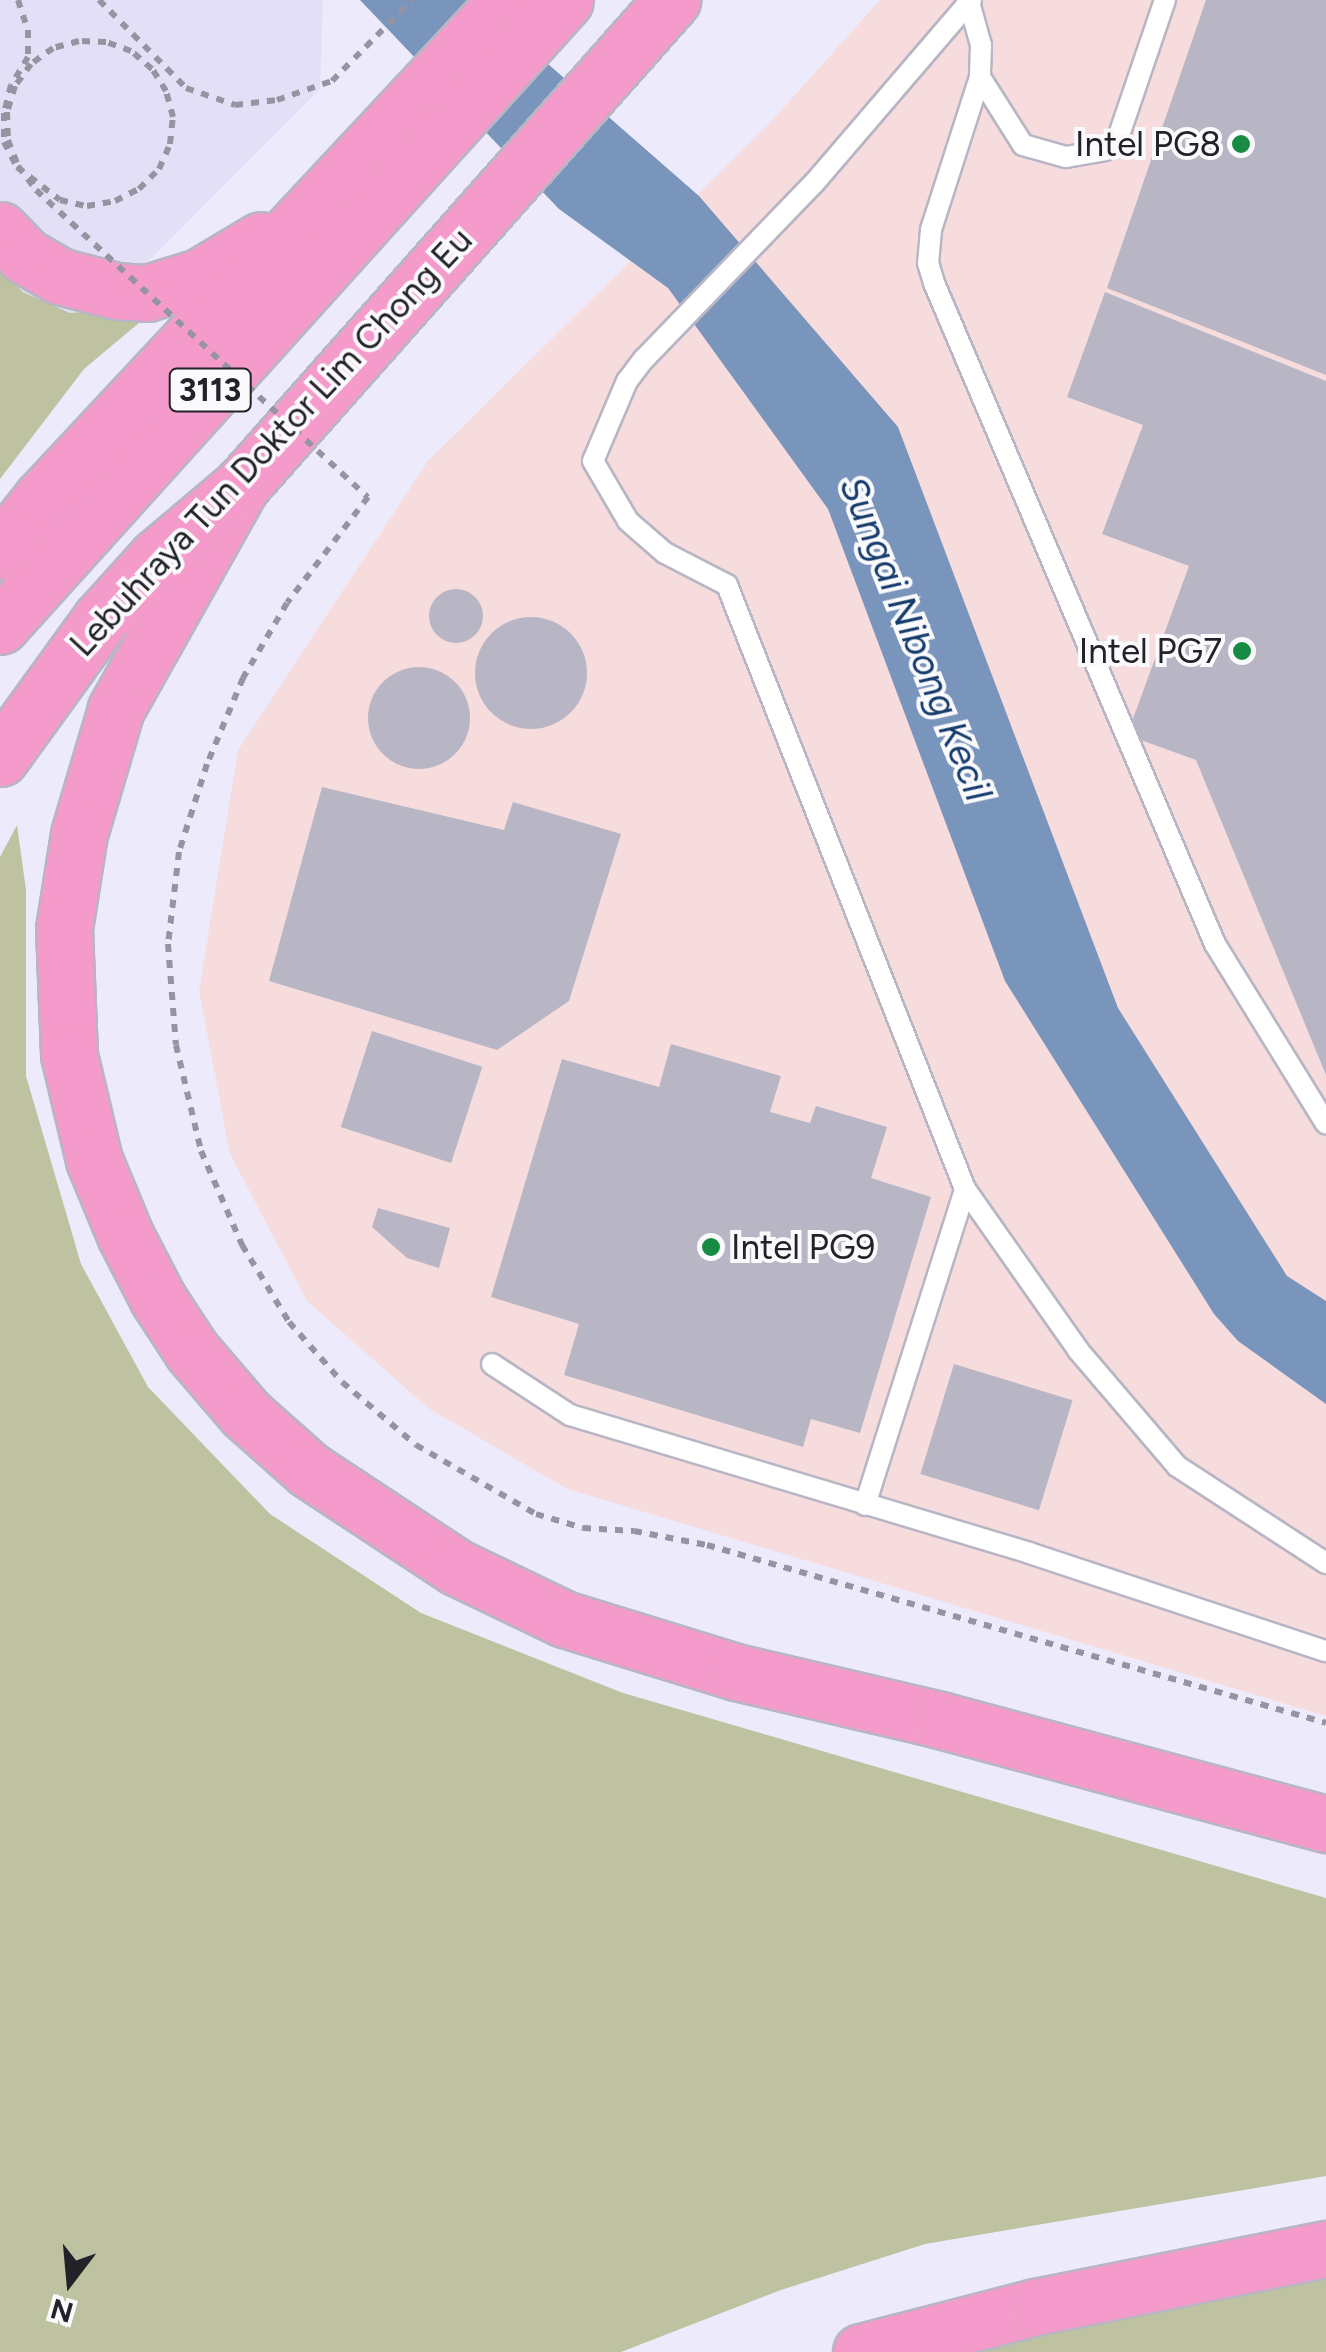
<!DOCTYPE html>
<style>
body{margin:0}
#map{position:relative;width:1326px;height:2352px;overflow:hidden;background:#edebfb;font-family:Figtree,sans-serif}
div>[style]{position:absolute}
.built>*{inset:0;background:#e3dff6}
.industrial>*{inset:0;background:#f7dcdd}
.green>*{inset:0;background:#bec2a0}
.water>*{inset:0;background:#7995bb}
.building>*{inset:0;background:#b8b6c5;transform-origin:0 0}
.round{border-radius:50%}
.path>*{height:6px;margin-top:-3px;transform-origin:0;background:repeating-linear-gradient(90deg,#9694a0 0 8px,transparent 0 16px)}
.roads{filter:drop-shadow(2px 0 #b8b5c4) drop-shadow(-2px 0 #b8b5c4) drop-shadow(0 2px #b8b5c4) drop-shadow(0 -2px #b8b5c4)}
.lane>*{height:20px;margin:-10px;padding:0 10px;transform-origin:10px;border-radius:10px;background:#fff}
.highway>*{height:55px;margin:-27.5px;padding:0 27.5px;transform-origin:27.5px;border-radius:27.5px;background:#f49bcb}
.path-bridge>*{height:6px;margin-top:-3px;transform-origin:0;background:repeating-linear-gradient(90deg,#9694a0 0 8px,transparent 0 16px)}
.dots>*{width:28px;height:28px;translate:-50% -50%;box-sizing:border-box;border:5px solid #fafafd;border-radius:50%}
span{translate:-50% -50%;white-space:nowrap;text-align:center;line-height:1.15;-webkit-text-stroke:8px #fafafd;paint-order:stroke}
.shield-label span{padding:2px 8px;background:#fafafd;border:2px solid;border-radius:8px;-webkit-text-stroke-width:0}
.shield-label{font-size:32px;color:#232228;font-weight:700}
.poi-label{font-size:35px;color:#232228}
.right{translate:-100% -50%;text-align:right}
.left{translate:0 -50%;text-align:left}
.street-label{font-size:35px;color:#232228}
.water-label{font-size:38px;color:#163c6d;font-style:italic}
.north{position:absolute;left:20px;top:2232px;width:100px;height:100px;-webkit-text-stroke:8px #fafafd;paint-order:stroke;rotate:196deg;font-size:28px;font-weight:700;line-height:40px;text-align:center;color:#232228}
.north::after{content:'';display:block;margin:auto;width:35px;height:45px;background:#232228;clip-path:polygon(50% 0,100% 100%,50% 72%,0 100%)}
</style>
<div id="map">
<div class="built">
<div style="clip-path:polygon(0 0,323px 0,320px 89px,0 410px)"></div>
</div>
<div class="industrial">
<div style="clip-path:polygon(880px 0,1326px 0,1326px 1716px,567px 1489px,428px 1408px,307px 1301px,230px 1154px,199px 991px,238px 750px,428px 461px,767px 126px)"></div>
</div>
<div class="green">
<div style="clip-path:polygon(0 271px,23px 292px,70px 313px,158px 307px,84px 369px,0 479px)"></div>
<div style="clip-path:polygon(17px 825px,26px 890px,26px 1076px,81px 1264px,148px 1387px,270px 1514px,421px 1613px,623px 1693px,1326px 1898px,1326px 2176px,925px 2244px,781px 2290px,621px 2352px,0 2352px,0 857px)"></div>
<div style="clip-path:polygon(1326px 2279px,1326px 2352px,974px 2352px,1041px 2333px,1203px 2299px)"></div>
</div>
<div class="water">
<div style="clip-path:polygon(360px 0,475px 0,699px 196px,898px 427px,1118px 1008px,1287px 1276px,1326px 1301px,1326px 1404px,1238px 1341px,1214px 1314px,1005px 981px,828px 509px,668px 288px,559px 209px)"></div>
</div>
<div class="building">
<div style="clip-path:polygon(1206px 0,1326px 0,1326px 375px,1107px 288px)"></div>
<div style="clip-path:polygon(1105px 292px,1326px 381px,1326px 1075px,1196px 760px,1127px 735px,1189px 566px,1102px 534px,1143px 425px,1067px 397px)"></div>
<div class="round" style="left:429px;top:589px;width:54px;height:54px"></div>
<div class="round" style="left:475px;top:617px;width:112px;height:112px"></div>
<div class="round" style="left:368px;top:667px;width:102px;height:102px"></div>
<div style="clip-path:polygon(322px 787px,504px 830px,513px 802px,621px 834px,569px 1001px,497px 1050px,269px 981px)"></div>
<div style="left:372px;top:1031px;width:116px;height:101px;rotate:18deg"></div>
<div style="clip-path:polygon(671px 1044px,781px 1076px,770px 1112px,810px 1123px,816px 1106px,887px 1127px,871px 1178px,931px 1197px,860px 1433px,811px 1419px,803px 1447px,564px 1375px,579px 1324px,491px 1297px,562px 1059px,659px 1087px)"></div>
<div style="clip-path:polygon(378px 1208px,450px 1228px,439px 1268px,407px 1258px,372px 1227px)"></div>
<div style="left:954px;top:1364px;width:124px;height:115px;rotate:17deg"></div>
</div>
<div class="path">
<div style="left:18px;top:0;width:32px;rotate:72deg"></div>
<div style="left:28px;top:30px;width:27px;rotate:90deg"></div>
<div style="left:28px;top:57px;width:33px;rotate:121deg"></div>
<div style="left:11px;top:85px;width:29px;rotate:104deg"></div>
<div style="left:4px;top:113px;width:29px;rotate:90deg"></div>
<div style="left:4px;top:142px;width:28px;rotate:63deg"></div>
<div style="left:17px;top:167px;width:54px;rotate:37.5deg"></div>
<div style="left:99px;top:0;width:124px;rotate:45.3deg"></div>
<div style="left:186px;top:88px;width:52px;rotate:19.1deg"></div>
<div style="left:235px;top:105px;width:42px;rotate:-6.8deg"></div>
<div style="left:277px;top:100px;width:58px;rotate:-19.1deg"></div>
<div style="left:332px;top:81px;width:114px;rotate:-45.4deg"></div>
<div style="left:536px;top:1514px;width:49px;rotate:16.6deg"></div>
<div style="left:583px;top:1528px;width:51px;rotate:3.4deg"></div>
<div style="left:634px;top:1531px;width:74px;rotate:10.9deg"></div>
<div style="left:707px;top:1545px;width:644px;rotate:16.04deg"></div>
</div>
<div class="roads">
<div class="lane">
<div style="left:971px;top:0;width:241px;rotate:130.6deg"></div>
<div style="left:814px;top:183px;width:246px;rotate:134deg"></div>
<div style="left:643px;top:360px;width:26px;rotate:127deg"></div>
<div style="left:627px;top:381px;width:87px;rotate:113deg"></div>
<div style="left:593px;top:461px;width:69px;rotate:59.7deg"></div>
<div style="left:628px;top:521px;width:49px;rotate:40.9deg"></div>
<div style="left:665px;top:553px;width:70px;rotate:27.3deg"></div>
<div style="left:727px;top:585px;width:649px;rotate:68.49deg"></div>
<div style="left:965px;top:1189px;width:197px;rotate:54.9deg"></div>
<div style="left:1078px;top:1350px;width:153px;rotate:49.5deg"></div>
<div style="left:1177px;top:1466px;width:178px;rotate:33.1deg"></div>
<div style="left:969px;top:2px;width:45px;rotate:74.4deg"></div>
<div style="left:981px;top:45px;width:32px;rotate:92deg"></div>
<div style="left:980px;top:77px;width:161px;rotate:107.8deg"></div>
<div style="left:931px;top:230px;width:33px;rotate:95deg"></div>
<div style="left:928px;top:263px;width:21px;rotate:73deg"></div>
<div style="left:934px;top:283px;width:718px;rotate:66.97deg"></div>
<div style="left:1215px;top:944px;width:211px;rotate:58.3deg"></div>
<div style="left:980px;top:77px;width:80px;rotate:57.7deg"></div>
<div style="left:1023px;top:145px;width:45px;rotate:15.6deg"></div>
<div style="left:1066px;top:157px;width:40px;rotate:-10deg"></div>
<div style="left:1105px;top:150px;width:18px;rotate:-43deg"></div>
<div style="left:1118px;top:138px;width:146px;rotate:-71.2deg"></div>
<div style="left:492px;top:1364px;width:93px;rotate:33.2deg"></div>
<div style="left:570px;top:1415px;width:479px;rotate:16.7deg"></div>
<div style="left:1029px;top:1553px;width:313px;rotate:18.3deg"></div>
<div style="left:865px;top:1505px;width:331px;rotate:-72.4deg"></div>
</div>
<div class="highway">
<div style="left:0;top:230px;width:36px;rotate:46deg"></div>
<div style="left:25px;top:256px;width:39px;rotate:30deg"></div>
<div style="left:59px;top:276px;width:60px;rotate:14.5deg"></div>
<div style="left:117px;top:291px;width:30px;rotate:4deg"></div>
<div style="left:147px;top:293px;width:54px;rotate:-17.1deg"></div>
<div style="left:199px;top:277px;width:72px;rotate:-30.8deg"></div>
<div style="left:241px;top:486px;width:256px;rotate:119.3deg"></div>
<div style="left:116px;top:709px;width:130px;rotate:106.5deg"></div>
<div style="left:79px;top:834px;width:96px;rotate:99deg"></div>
<div style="left:64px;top:929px;width:126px;rotate:87.7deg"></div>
<div style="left:69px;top:1055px;width:108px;rotate:76.6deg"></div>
<div style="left:94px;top:1160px;width:81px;rotate:67.5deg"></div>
<div style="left:125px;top:1235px;width:72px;rotate:62.7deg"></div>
<div style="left:158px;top:1299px;width:62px;rotate:56.8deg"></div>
<div style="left:192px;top:1351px;width:83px;rotate:49.4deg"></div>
<div style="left:246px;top:1414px;width:84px;rotate:41.6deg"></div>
<div style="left:309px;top:1470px;width:176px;rotate:33.4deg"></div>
<div style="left:456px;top:1567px;width:120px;rotate:25.7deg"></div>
<div style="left:564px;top:1619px;width:180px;rotate:17.1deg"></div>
<div style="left:736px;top:1672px;width:210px;rotate:13.2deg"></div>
<div style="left:940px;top:1720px;width:400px;rotate:15.1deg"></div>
<div style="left:0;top:551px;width:66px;rotate:-51.7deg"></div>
<div style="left:41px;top:499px;width:683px;rotate:-46.96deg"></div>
<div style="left:0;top:626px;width:843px;rotate:-47.93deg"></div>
<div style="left:0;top:758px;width:170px;rotate:-54.1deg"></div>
<div style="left:100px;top:620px;width:85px;rotate:-47.9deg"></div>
<div style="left:157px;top:557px;width:110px;rotate:-40.2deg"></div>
<div style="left:241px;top:486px;width:650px;rotate:-48.43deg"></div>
<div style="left:861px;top:2352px;width:180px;rotate:-14.5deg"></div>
<div style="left:1035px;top:2307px;width:297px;rotate:-11.3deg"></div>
</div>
</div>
<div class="path-bridge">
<div style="left:60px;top:200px;width:28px;rotate:13deg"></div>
<div style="left:87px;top:206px;width:28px;rotate:-10deg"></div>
<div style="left:115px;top:201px;width:27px;rotate:-27deg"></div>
<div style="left:139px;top:189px;width:28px;rotate:-45deg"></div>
<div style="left:159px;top:169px;width:27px;rotate:-66deg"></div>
<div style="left:170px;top:144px;width:27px;rotate:-84deg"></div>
<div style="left:173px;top:117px;width:27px;rotate:-105deg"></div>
<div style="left:166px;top:91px;width:26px;rotate:-122deg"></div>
<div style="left:152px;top:69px;width:28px;rotate:-139deg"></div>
<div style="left:131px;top:51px;width:27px;rotate:-160deg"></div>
<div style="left:106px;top:42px;width:27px;rotate:-178deg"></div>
<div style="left:79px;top:41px;width:27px;rotate:165deg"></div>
<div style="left:53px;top:48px;width:27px;rotate:144deg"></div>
<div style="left:31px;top:64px;width:27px;rotate:126deg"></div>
<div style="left:15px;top:86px;width:27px;rotate:107deg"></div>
<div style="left:7px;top:112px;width:28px;rotate:88deg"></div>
<div style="left:8px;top:140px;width:28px;rotate:69deg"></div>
<div style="left:18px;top:166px;width:30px;rotate:53deg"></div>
<div style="left:36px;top:190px;width:452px;rotate:42.8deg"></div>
<div style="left:368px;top:497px;width:133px;rotate:127.4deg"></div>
<div style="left:287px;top:603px;width:87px;rotate:120.4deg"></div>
<div style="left:243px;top:678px;width:93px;rotate:112.7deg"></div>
<div style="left:207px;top:764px;width:92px;rotate:107.7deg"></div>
<div style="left:179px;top:852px;width:93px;rotate:96.8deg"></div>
<div style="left:168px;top:944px;width:101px;rotate:85.5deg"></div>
<div style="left:176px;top:1045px;width:109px;rotate:76.7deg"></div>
<div style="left:201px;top:1151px;width:103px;rotate:66.4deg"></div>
<div style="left:242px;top:1245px;width:90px;rotate:58.6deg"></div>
<div style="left:289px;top:1322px;width:80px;rotate:48.5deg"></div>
<div style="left:342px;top:1382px;width:97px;rotate:40.4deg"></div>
<div style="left:416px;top:1445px;width:138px;rotate:29.9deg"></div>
</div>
<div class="dots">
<div style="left:1241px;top:144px;background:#178b44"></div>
<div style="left:1242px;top:651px;background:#178b44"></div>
<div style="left:711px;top:1247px;background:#178b44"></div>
</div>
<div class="shield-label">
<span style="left:210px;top:390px">3113</span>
</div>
<div class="poi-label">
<span class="right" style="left:1221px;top:144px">Intel PG8</span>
<span class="right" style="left:1222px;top:651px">Intel PG7</span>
<span class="left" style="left:731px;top:1247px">Intel PG9</span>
</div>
<div class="street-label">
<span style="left:271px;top:442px;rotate:-47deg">Lebuhraya Tun Doktor Lim Chong Eu</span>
</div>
<div class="water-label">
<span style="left:915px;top:639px;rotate:68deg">Sungai Nibong Kecil</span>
</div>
<div class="north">N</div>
</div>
